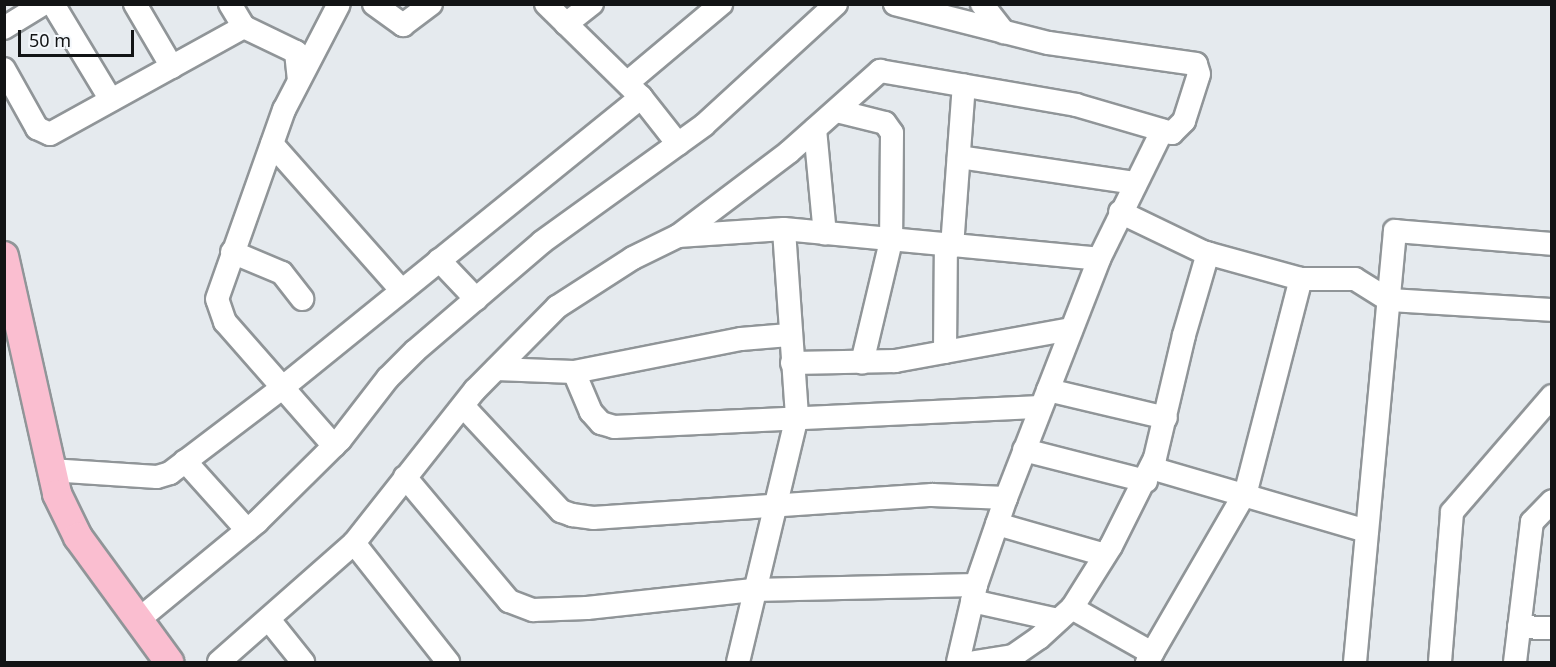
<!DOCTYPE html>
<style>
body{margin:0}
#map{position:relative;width:1556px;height:667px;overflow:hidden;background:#e5eaee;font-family:"Noto Sans",sans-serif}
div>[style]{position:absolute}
.roads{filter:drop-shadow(2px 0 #909598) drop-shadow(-2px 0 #909598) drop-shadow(0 2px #909598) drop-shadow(0 -2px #909598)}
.minor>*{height:22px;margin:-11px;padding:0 11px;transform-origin:11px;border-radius:11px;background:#fff}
.major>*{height:28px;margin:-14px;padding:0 14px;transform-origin:14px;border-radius:14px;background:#fabed0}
span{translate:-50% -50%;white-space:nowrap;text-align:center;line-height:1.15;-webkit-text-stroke:4.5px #f3f7fb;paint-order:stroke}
.frame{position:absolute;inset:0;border:6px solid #121415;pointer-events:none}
.scale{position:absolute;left:18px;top:30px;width:116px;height:27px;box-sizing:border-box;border:3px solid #121415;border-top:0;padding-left:8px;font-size:18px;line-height:21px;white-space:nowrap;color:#121415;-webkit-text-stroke:4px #f3f7fb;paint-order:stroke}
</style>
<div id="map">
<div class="roads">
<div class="minor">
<div style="left:53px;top:4px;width:112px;rotate:58.9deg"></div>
<div style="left:135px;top:4px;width:73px;rotate:59.6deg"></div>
<div style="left:230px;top:4px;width:27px;rotate:59deg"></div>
<div style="left:244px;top:27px;width:58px;rotate:25.7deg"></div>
<div style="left:296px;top:52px;width:28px;rotate:84deg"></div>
<div style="left:374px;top:4px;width:36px;rotate:36deg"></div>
<div style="left:403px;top:25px;width:35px;rotate:-37deg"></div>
<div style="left:546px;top:4px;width:133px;rotate:44.4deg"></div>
<div style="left:641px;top:97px;width:60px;rotate:51.8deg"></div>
<div style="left:982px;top:4px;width:36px;rotate:52deg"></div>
<div style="left:566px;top:24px;width:33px;rotate:-38deg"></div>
<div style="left:4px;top:28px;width:46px;rotate:-31.6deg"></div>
<div style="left:4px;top:69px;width:68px;rotate:60.8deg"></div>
<div style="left:37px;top:128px;width:14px;rotate:25deg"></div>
<div style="left:50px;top:134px;width:222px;rotate:-28.9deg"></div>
<div style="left:627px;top:83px;width:123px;rotate:-40deg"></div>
<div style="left:837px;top:111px;width:49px;rotate:14deg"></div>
<div style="left:885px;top:123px;width:12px;rotate:55deg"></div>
<div style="left:892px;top:133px;width:108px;rotate:90.5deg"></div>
<div style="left:891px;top:241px;width:125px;rotate:103.4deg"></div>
<div style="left:815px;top:129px;width:105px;rotate:84.6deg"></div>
<div style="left:272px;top:144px;width:196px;rotate:48.5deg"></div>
<div style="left:959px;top:157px;width:178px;rotate:8.4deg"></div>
<div style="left:1120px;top:212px;width:92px;rotate:25.7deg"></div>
<div style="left:1203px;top:252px;width:102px;rotate:15.4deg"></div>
<div style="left:1301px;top:279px;width:54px"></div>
<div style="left:1355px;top:279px;width:40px;rotate:32deg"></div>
<div style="left:1389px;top:300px;width:163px;rotate:3.5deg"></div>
<div style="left:678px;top:236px;width:106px;rotate:-3.8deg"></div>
<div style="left:784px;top:229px;width:316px;rotate:5.4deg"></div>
<div style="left:952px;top:247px;width:162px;rotate:-85.8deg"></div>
<div style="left:232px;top:252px;width:54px;rotate:22.8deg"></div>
<div style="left:282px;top:273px;width:33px;rotate:52deg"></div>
<div style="left:439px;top:260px;width:54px;rotate:46.5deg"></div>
<div style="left:945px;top:352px;width:105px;rotate:-89.5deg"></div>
<div style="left:792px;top:363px;width:103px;rotate:-1.1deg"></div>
<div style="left:895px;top:361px;width:179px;rotate:-10.3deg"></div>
<div style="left:496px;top:369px;width:78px;rotate:2.2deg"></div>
<div style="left:574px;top:372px;width:170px;rotate:-11.2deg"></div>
<div style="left:741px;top:339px;width:48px;rotate:-4.8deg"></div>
<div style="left:574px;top:372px;width:43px;rotate:67deg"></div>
<div style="left:591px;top:412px;width:15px;rotate:48deg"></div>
<div style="left:601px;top:423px;width:14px;rotate:17deg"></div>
<div style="left:614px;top:427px;width:427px;rotate:-2.7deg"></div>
<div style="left:1048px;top:390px;width:121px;rotate:13.3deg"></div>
<div style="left:463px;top:406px;width:144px;rotate:47deg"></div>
<div style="left:561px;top:511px;width:12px;rotate:20deg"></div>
<div style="left:572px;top:515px;width:21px;rotate:8deg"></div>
<div style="left:593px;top:518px;width:340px;rotate:-3.9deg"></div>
<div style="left:932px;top:495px;width:74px;rotate:2.3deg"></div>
<div style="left:334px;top:446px;width:165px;rotate:-131.3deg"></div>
<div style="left:225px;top:322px;width:24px;rotate:-109deg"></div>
<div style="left:217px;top:299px;width:201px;rotate:-70.5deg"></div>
<div style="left:284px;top:110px;width:119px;rotate:-62.6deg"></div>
<div style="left:1024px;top:450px;width:126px;rotate:14.3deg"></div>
<div style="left:185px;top:461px;width:93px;rotate:48.1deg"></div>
<div style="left:1151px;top:468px;width:225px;rotate:16.3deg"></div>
<div style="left:50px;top:470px;width:107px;rotate:3.7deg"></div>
<div style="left:157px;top:477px;width:14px;rotate:-17deg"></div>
<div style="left:170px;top:473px;width:141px;rotate:-37.2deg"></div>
<div style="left:282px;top:388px;width:462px;rotate:-39deg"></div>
<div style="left:405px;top:477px;width:162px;rotate:50deg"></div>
<div style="left:509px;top:601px;width:26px;rotate:21deg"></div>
<div style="left:533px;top:610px;width:54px;rotate:-2.1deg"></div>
<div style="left:587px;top:608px;width:167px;rotate:-6.2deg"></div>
<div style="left:753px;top:590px;width:223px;rotate:-1.3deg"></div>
<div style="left:997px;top:524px;width:112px;rotate:16deg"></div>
<div style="left:354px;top:543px;width:152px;rotate:51.7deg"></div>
<div style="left:972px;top:601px;width:88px;rotate:12.5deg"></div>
<div style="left:1072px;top:608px;width:92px;rotate:29.4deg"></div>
<div style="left:137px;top:621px;width:156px;rotate:-39.5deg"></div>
<div style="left:257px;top:522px;width:117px;rotate:-44.7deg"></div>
<div style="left:340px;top:440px;width:78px;rotate:-52.3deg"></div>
<div style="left:388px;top:378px;width:38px;rotate:-45deg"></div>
<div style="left:415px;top:351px;width:167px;rotate:-40.6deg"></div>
<div style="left:542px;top:242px;width:200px;rotate:-35.8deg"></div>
<div style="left:704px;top:125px;width:179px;rotate:-42.5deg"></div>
<div style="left:270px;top:621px;width:53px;rotate:51.2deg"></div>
<div style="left:1519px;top:627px;width:33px;rotate:2deg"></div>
<div style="left:219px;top:662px;width:180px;rotate:-41.4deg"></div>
<div style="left:354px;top:543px;width:195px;rotate:-51.7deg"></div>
<div style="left:475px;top:390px;width:117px;rotate:-45.3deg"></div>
<div style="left:557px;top:307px;width:90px;rotate:-32.8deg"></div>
<div style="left:633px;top:258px;width:50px;rotate:-26.1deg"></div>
<div style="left:678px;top:236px;width:139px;rotate:-37.1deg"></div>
<div style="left:789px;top:152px;width:122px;rotate:-41.7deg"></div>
<div style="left:880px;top:71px;width:199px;rotate:9.8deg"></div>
<div style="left:1076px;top:105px;width:100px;rotate:16.3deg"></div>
<div style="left:1172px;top:133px;width:17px;rotate:-45deg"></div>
<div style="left:1184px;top:121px;width:49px;rotate:-72.3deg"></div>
<div style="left:1199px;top:74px;width:10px;rotate:-107deg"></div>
<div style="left:1196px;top:64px;width:149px;rotate:-171.9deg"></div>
<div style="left:1048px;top:43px;width:158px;rotate:-165.7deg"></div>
<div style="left:738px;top:662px;width:253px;rotate:-76.5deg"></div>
<div style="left:797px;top:416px;width:187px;rotate:-94deg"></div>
<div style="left:958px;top:662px;width:79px;rotate:-76.8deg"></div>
<div style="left:976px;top:585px;width:92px;rotate:-71deg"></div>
<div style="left:1006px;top:498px;width:256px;rotate:-68.7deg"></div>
<div style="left:1099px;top:259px;width:143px;rotate:-63.8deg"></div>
<div style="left:975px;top:662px;width:38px;rotate:-9deg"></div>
<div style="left:1013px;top:656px;width:32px;rotate:-35deg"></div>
<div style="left:1039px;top:638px;width:45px;rotate:-42.3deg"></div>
<div style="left:1072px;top:608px;width:73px;rotate:-57.8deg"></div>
<div style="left:1111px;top:546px;width:98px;rotate:-63.4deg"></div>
<div style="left:1155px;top:458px;width:126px;rotate:-76.7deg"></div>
<div style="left:1184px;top:335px;width:85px;rotate:-73.7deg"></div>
<div style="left:1147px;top:662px;width:198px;rotate:-59.9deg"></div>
<div style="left:1246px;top:491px;width:219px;rotate:-75.5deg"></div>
<div style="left:1355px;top:662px;width:433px;rotate:-84.7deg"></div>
<div style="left:1395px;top:231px;width:158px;rotate:4.7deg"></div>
<div style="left:1440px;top:662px;width:150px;rotate:-85.4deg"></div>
<div style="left:1452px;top:512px;width:153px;rotate:-49.2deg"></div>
<div style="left:1515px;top:662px;width:141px;rotate:-83.1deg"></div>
<div style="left:1532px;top:522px;width:29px;rotate:-46deg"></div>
</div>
<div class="major">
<div style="left:4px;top:256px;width:244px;rotate:77.4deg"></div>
<div style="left:57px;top:494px;width:48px;rotate:64deg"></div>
<div style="left:78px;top:537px;width:155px;rotate:53.9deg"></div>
</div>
</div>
<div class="frame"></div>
<div class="scale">50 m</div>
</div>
